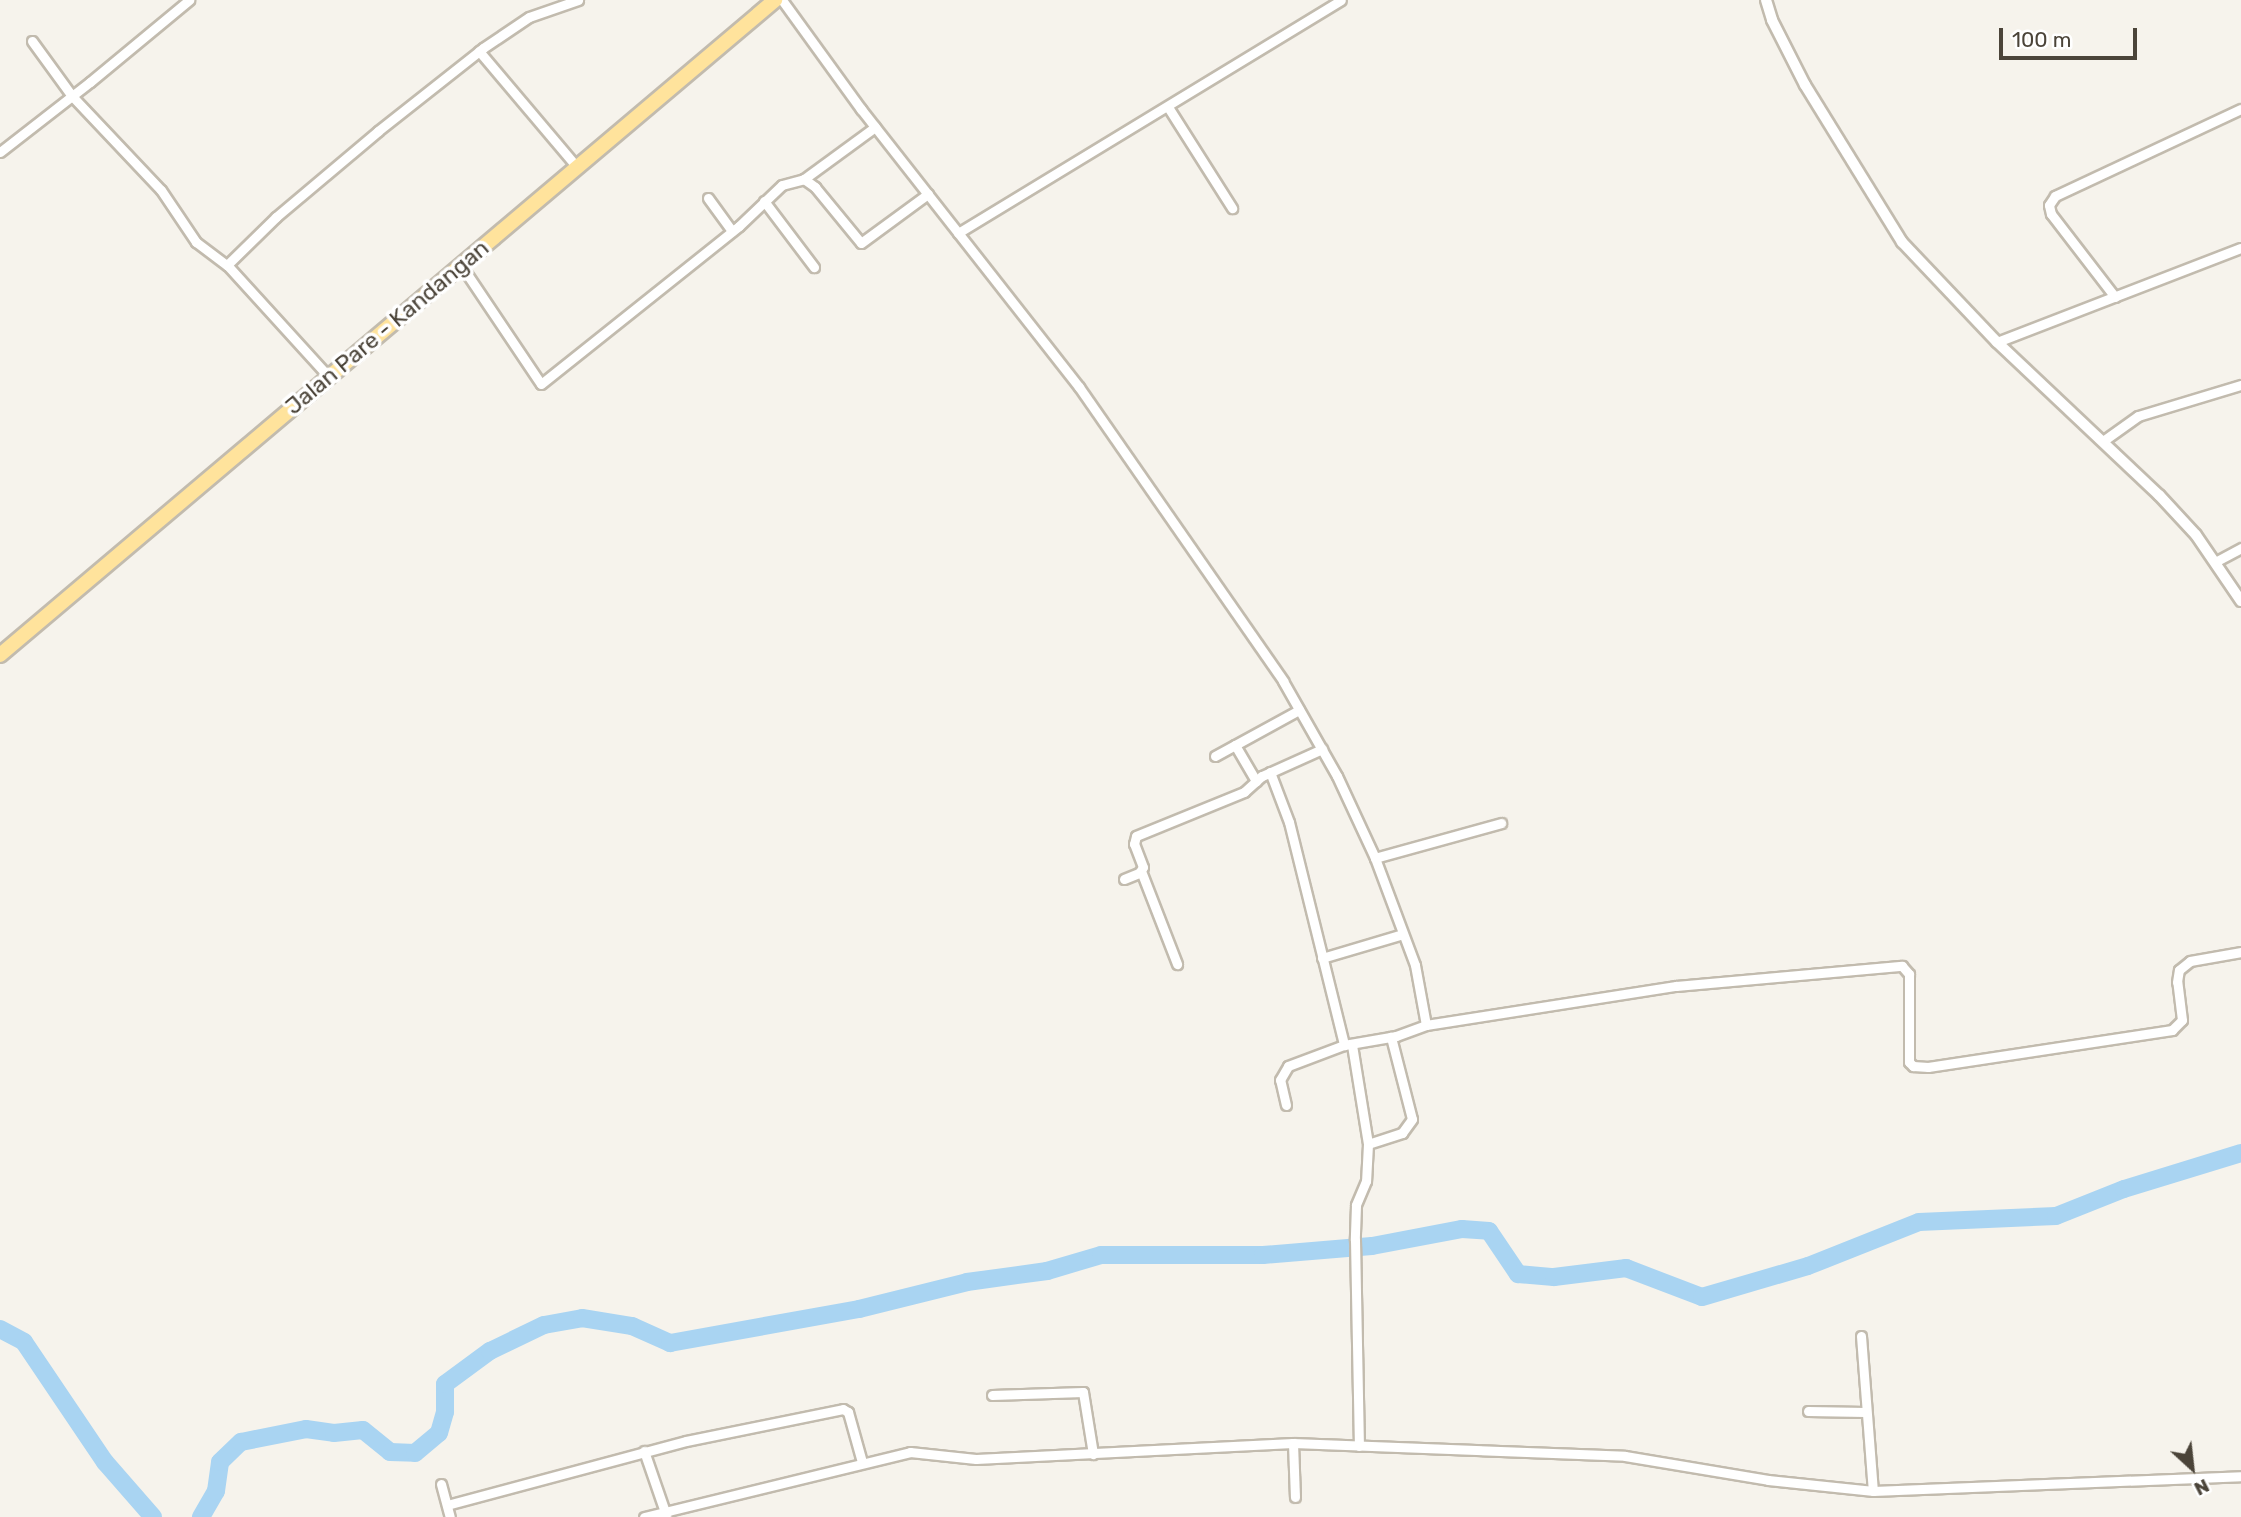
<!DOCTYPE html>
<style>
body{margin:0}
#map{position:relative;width:2241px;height:1517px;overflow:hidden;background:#f6f3ec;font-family:Rubik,sans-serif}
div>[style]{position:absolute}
.river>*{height:18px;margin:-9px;padding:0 9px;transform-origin:9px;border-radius:9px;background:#a9d4f2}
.roads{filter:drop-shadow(2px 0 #c2bbae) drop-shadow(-2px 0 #c2bbae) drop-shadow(0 2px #c2bbae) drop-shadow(0 -2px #c2bbae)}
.minor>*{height:9px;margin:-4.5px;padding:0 4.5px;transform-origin:4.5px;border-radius:4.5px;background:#fff}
.tertiary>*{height:10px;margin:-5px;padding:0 5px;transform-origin:5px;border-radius:5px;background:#fff}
.primary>*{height:14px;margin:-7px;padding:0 7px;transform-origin:7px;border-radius:7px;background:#ffe39c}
span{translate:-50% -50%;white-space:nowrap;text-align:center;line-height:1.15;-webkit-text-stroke:7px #fff;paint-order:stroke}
.street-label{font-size:23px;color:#4b4439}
.north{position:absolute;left:2157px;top:1433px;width:70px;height:70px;-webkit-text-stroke:5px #fff;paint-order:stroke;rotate:153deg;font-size:19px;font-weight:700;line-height:28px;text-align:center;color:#4b4439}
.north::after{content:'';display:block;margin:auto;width:24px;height:32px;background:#4b4439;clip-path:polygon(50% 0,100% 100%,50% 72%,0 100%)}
.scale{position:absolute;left:1999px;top:28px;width:138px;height:32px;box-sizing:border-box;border:4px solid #4b4439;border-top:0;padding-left:9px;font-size:21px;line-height:24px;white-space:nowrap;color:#4b4439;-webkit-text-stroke:5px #fff;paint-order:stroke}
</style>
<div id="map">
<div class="river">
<div style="left:0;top:1329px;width:27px;rotate:28deg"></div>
<div style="left:24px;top:1342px;width:145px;rotate:56deg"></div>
<div style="left:105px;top:1462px;width:73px;rotate:48.9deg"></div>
<div style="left:201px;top:1517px;width:30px;rotate:-60deg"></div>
<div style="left:216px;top:1491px;width:29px;rotate:-82deg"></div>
<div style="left:220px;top:1462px;width:29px;rotate:-44deg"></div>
<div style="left:241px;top:1442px;width:66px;rotate:-11.3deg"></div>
<div style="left:306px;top:1429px;width:28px;rotate:8deg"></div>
<div style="left:334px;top:1433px;width:29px;rotate:-6deg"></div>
<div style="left:363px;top:1430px;width:35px;rotate:39deg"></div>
<div style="left:390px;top:1452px;width:25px;rotate:2deg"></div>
<div style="left:415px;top:1453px;width:31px;rotate:-40deg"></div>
<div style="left:439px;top:1433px;width:22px;rotate:-74deg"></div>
<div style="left:445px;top:1412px;width:28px;rotate:-90deg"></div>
<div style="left:445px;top:1384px;width:56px;rotate:-36.3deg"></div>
<div style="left:490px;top:1351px;width:60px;rotate:-25.7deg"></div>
<div style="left:544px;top:1325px;width:39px;rotate:-10deg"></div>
<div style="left:582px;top:1318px;width:51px;rotate:9.1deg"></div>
<div style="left:632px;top:1326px;width:42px;rotate:24.1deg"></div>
<div style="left:670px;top:1343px;width:192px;rotate:-10.2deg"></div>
<div style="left:859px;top:1309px;width:111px;rotate:-14deg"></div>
<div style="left:967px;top:1282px;width:81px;rotate:-7.8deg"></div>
<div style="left:1047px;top:1271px;width:56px;rotate:-16.5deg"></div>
<div style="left:1101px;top:1255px;width:162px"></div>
<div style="left:1263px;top:1255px;width:109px;rotate:-4.7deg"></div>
<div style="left:1372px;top:1246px;width:92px;rotate:-10.7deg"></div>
<div style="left:1462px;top:1229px;width:27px;rotate:4deg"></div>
<div style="left:1489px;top:1231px;width:52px;rotate:56deg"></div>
<div style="left:1518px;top:1274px;width:36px;rotate:5deg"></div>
<div style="left:1554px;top:1277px;width:73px;rotate:-7.1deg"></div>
<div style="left:1626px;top:1268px;width:81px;rotate:20.9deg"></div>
<div style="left:1702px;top:1297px;width:110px;rotate:-16.3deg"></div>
<div style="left:1808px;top:1266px;width:119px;rotate:-21.6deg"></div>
<div style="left:1919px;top:1222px;width:137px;rotate:-2.5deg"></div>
<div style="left:2056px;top:1216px;width:73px;rotate:-21.7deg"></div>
<div style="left:2124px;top:1189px;width:122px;rotate:-17.1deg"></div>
</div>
<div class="roads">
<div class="minor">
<div style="left:782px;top:0;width:135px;rotate:54.1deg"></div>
<div style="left:861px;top:109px;width:353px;rotate:51.9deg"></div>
<div style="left:1079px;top:387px;width:358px;rotate:55.2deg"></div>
<div style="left:1283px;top:681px;width:109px;rotate:60.4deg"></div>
<div style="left:1337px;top:776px;width:90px;rotate:65.1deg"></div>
<div style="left:1375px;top:858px;width:114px;rotate:69.5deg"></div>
<div style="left:1415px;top:965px;width:61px;rotate:79.6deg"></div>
<div style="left:1426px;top:1025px;width:253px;rotate:-8.9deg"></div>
<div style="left:1676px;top:986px;width:227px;rotate:-5.1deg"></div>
<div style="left:1902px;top:966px;width:11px;rotate:49deg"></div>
<div style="left:1909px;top:974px;width:88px;rotate:90deg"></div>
<div style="left:1909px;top:1062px;width:6px;rotate:45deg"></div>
<div style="left:1913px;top:1066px;width:15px;rotate:4deg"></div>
<div style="left:1928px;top:1067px;width:247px;rotate:-8.6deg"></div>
<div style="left:2172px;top:1030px;width:14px;rotate:-45deg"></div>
<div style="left:2182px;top:1020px;width:38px;rotate:-97deg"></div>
<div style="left:2177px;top:982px;width:12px;rotate:-81deg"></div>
<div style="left:2179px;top:970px;width:14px;rotate:-39deg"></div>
<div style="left:2190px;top:961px;width:52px;rotate:-10deg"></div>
<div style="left:32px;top:41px;width:68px;rotate:54deg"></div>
<div style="left:72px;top:96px;width:129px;rotate:46.6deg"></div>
<div style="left:161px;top:190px;width:63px;rotate:56.1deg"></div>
<div style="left:196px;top:242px;width:39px;rotate:37deg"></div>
<div style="left:479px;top:51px;width:152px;rotate:49.8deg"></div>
<div style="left:1168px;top:107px;width:120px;rotate:57.6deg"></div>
<div style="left:0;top:152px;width:114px;rotate:-37.9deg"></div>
<div style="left:90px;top:82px;width:129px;rotate:-39.6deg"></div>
<div style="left:804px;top:179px;width:88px;rotate:-36.2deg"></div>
<div style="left:708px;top:198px;width:41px;rotate:54deg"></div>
<div style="left:764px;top:201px;width:83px;rotate:52.9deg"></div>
<div style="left:958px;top:233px;width:448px;rotate:-31.3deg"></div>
<div style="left:461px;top:265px;width:143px;rotate:56.1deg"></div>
<div style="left:541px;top:384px;width:253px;rotate:-38.6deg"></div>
<div style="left:739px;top:226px;width:59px;rotate:-43.6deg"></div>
<div style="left:782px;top:185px;width:23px;rotate:-15deg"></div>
<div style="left:804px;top:179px;width:14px;rotate:36deg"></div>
<div style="left:815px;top:187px;width:72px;rotate:50.6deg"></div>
<div style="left:861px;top:243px;width:83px;rotate:-36.2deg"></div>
<div style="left:2115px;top:297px;width:105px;rotate:-127.6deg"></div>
<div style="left:2051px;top:214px;width:9px;rotate:-103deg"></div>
<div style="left:2049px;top:205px;width:11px;rotate:-56deg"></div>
<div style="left:2055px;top:196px;width:205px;rotate:-25.1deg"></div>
<div style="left:1997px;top:342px;width:261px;rotate:-21.1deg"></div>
<div style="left:329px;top:377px;width:151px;rotate:-132.3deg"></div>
<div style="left:227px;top:265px;width:69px;rotate:-44.4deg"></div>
<div style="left:276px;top:217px;width:133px;rotate:-40.1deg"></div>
<div style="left:378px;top:131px;width:134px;rotate:-38.3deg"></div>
<div style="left:483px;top:48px;width:55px;rotate:-34deg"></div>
<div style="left:529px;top:17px;width:52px;rotate:-19.1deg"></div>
<div style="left:2103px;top:441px;width:43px;rotate:-35.5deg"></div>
<div style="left:2138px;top:416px;width:108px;rotate:-16.8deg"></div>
<div style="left:2215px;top:562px;width:30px;rotate:-28deg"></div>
<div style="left:1235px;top:745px;width:42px;rotate:59.7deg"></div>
<div style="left:1215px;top:756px;width:96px;rotate:-28.7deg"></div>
<div style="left:1270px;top:772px;width:53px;rotate:69.2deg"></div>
<div style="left:1289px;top:822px;width:230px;rotate:76.1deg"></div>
<div style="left:1344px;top:1045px;width:53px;rotate:-9.8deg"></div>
<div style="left:1396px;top:1036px;width:32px;rotate:-20deg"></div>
<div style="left:1375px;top:858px;width:131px;rotate:-15.5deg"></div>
<div style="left:1141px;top:871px;width:100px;rotate:68.8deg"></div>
<div style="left:1124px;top:879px;width:16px;rotate:-22deg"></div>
<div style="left:1139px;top:873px;width:7px;rotate:-56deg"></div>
<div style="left:1143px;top:867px;width:25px;rotate:-111deg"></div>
<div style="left:1134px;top:844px;width:8px;rotate:-76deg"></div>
<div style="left:1136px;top:836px;width:117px;rotate:-22.2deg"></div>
<div style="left:1244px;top:792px;width:24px;rotate:-42deg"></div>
<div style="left:1262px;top:776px;width:66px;rotate:-24.2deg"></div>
<div style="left:1322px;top:958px;width:84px;rotate:-16.5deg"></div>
<div style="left:1352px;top:1045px;width:100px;rotate:80.8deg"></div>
<div style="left:1368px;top:1144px;width:37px;rotate:93deg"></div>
<div style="left:1366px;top:1181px;width:26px;rotate:113deg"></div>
<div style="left:1356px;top:1205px;width:35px;rotate:92deg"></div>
<div style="left:1355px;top:1240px;width:206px;rotate:88.9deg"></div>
<div style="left:1286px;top:1105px;width:26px;rotate:-103deg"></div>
<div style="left:1280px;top:1080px;width:16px;rotate:-60deg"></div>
<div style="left:1288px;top:1066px;width:60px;rotate:-20.6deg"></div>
<div style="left:1368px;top:1144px;width:36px;rotate:-18deg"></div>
<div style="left:1402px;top:1133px;width:17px;rotate:-54deg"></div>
<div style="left:1412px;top:1119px;width:85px;rotate:-104.4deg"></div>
<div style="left:1861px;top:1336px;width:155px;rotate:85.6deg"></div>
<div style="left:992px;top:1395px;width:91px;rotate:-1.9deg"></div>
<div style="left:1083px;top:1392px;width:63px;rotate:80.8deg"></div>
<div style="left:1808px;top:1411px;width:57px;rotate:1deg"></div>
<div style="left:1293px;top:1443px;width:54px;rotate:87.9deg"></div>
<div style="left:644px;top:1451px;width:68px;rotate:71deg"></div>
<div style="left:441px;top:1484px;width:34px;rotate:75deg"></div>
<div style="left:447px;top:1505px;width:247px;rotate:-15deg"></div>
<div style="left:686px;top:1441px;width:160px;rotate:-11.5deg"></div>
<div style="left:843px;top:1409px;width:6px;rotate:31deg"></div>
<div style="left:848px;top:1412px;width:52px;rotate:74.4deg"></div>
<div style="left:644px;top:1517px;width:274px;rotate:-13.7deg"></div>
<div style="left:910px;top:1452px;width:66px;rotate:6.1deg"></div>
<div style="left:976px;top:1459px;width:317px;rotate:-2.9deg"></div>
<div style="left:1293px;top:1443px;width:332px;rotate:2.2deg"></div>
<div style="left:1625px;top:1456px;width:145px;rotate:9.5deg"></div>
<div style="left:1768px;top:1480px;width:106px;rotate:6deg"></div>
<div style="left:1873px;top:1491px;width:368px;rotate:-2.3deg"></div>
</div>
<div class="tertiary">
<div style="left:1766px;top:0;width:21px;rotate:73deg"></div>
<div style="left:1772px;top:20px;width:73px;rotate:63.1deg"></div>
<div style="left:1805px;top:85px;width:185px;rotate:58.3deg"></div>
<div style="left:1902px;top:242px;width:138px;rotate:46.5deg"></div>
<div style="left:1997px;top:342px;width:223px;rotate:43.4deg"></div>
<div style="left:2159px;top:495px;width:54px;rotate:47.2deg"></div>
<div style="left:2196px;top:535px;width:80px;rotate:55.7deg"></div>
</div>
<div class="primary">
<div style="left:0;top:655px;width:1015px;rotate:-40.2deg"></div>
</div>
</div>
<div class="street-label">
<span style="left:387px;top:327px;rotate:-40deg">Jalan Pare - Kandangan</span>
</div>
<div class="north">N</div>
<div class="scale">100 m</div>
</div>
